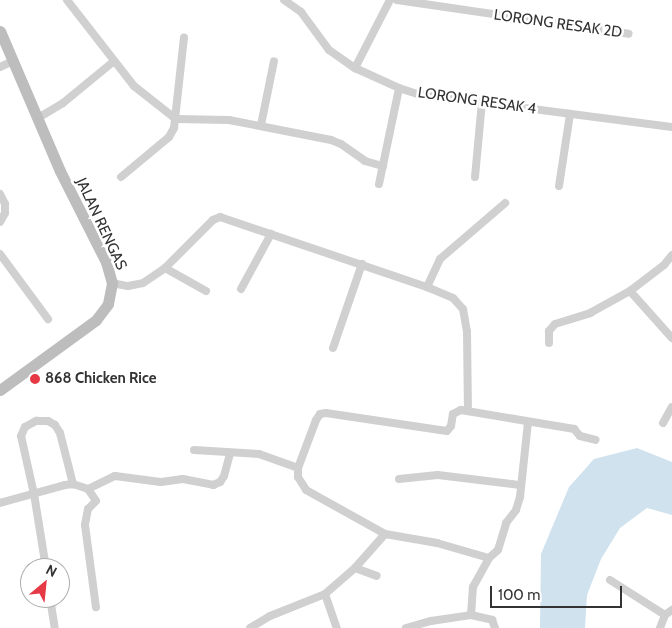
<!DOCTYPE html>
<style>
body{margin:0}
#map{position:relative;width:672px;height:628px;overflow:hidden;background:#fff;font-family:Cabin,sans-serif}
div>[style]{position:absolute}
.water>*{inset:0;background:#cfe2ee}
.street>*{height:8px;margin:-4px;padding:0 4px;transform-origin:4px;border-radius:4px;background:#d0d0d0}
.secondary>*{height:11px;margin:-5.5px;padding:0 5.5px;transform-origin:5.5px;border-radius:5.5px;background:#bdbdbd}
.dots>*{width:14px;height:14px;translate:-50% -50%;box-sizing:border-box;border:2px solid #fff;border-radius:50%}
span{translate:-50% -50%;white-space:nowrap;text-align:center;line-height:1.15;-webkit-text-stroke:5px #fff;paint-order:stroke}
.street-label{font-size:15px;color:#333}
.poi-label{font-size:15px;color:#333;font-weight:700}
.left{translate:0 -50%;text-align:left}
.north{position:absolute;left:20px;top:558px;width:50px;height:50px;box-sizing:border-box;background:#fff;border:1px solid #adadad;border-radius:50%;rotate:28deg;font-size:14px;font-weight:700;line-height:20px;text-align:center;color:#333}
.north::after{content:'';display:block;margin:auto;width:18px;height:22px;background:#e63946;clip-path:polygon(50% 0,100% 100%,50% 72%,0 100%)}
.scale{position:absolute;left:490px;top:586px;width:132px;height:22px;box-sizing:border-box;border:2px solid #333;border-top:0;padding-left:6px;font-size:15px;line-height:18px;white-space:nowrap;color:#333;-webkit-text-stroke:4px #fff;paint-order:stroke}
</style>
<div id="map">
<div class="water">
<div style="clip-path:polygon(637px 448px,672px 462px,672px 515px,647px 508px,620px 528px,601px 559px,587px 595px,585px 628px,540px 628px,541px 554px,569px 487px,594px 459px)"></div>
</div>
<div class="street">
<div style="left:67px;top:0;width:109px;rotate:52.1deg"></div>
<div style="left:134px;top:86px;width:53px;rotate:38.2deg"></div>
<div style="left:176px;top:119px;width:53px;rotate:1.1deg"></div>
<div style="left:229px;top:120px;width:104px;rotate:11.1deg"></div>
<div style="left:331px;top:140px;width:11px;rotate:22deg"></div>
<div style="left:341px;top:144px;width:29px;rotate:35deg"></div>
<div style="left:365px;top:161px;width:19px;rotate:16deg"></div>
<div style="left:284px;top:0;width:21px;rotate:35deg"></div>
<div style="left:301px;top:12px;width:47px;rotate:53.6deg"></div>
<div style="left:329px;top:50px;width:32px;rotate:35deg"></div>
<div style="left:355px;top:68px;width:48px;rotate:24.4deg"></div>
<div style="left:399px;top:88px;width:20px;rotate:18deg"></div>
<div style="left:418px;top:94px;width:256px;rotate:7.4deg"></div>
<div style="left:397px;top:0;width:234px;rotate:8.3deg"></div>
<div style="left:0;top:67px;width:14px;rotate:-25deg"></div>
<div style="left:355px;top:68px;width:76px;rotate:-62.8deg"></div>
<div style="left:38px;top:118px;width:29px;rotate:-31deg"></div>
<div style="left:63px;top:103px;width:65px;rotate:-39.4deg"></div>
<div style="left:261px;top:125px;width:65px;rotate:-78.5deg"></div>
<div style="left:121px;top:177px;width:62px;rotate:-39.8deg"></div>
<div style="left:169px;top:137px;width:10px;rotate:-61deg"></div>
<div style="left:174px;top:128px;width:91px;rotate:-83.7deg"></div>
<div style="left:475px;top:177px;width:75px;rotate:-84.7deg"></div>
<div style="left:379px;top:184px;width:98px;rotate:-78.2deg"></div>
<div style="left:559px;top:186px;width:73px;rotate:-81.3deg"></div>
<div style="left:0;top:194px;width:11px;rotate:63deg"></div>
<div style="left:5px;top:204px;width:9px;rotate:90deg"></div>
<div style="left:5px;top:213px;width:10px;rotate:119deg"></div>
<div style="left:0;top:254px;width:81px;rotate:53.6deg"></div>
<div style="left:165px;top:268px;width:47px;rotate:29.3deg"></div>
<div style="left:112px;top:283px;width:16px;rotate:11deg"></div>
<div style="left:128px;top:286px;width:15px;rotate:-11deg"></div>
<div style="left:143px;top:283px;width:27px;rotate:-34deg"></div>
<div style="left:165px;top:268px;width:68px;rotate:-45deg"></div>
<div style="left:213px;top:220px;width:8px;rotate:-23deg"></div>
<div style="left:220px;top:217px;width:219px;rotate:18.7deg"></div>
<div style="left:427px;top:287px;width:28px;rotate:23deg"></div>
<div style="left:453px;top:298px;width:15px;rotate:48deg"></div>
<div style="left:463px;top:309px;width:23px;rotate:80deg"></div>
<div style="left:467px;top:332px;width:79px;rotate:89.3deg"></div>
<div style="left:427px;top:287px;width:31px;rotate:-65deg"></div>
<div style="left:440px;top:259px;width:86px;rotate:-40.7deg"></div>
<div style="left:241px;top:289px;width:63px;rotate:-61.4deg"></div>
<div style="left:630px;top:291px;width:63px;rotate:48.2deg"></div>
<div style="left:549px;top:343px;width:12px;rotate:-90deg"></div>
<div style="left:549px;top:331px;width:9px;rotate:-49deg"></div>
<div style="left:555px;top:324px;width:37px;rotate:-17deg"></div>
<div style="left:590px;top:313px;width:46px;rotate:-28.8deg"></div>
<div style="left:630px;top:291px;width:43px;rotate:-37.4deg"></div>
<div style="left:664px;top:265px;width:13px;rotate:-51deg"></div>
<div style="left:333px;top:348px;width:89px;rotate:-71deg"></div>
<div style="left:663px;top:423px;width:18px;rotate:-61deg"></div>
<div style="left:194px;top:450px;width:65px;rotate:3.5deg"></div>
<div style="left:259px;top:454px;width:41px;rotate:19.7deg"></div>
<div style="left:298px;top:468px;width:9px;rotate:90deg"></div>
<div style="left:298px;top:477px;width:15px;rotate:58deg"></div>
<div style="left:306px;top:490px;width:90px;rotate:29.1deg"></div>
<div style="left:298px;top:468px;width:51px;rotate:-69.4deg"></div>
<div style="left:316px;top:420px;width:7px;rotate:-56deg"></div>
<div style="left:320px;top:414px;width:6px;rotate:-9deg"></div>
<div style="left:326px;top:413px;width:122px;rotate:8.5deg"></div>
<div style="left:447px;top:431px;width:6px;rotate:-51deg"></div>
<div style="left:451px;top:426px;width:12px;rotate:-81deg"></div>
<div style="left:453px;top:414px;width:9px;rotate:-27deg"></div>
<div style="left:461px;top:410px;width:115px;rotate:9.5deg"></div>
<div style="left:574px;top:429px;width:9px;rotate:49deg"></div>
<div style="left:580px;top:436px;width:16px;rotate:14deg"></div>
<div style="left:399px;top:479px;width:39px;rotate:-6deg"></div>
<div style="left:438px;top:475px;width:83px;rotate:7deg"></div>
<div style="left:88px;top:489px;width:14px;rotate:56deg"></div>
<div style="left:96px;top:501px;width:11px;rotate:135deg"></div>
<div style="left:88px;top:509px;width:16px;rotate:101deg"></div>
<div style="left:85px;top:525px;width:83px;rotate:82.4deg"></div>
<div style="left:0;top:503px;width:67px;rotate:-15.5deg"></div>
<div style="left:65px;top:485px;width:8px;rotate:-7deg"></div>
<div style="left:73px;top:484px;width:16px;rotate:18deg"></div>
<div style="left:88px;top:489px;width:30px;rotate:-26deg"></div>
<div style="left:115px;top:476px;width:46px;rotate:7.4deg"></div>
<div style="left:161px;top:482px;width:22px;rotate:-8deg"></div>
<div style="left:183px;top:479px;width:31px;rotate:11deg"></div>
<div style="left:213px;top:485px;width:8px;rotate:-23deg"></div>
<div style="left:220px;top:482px;width:7px;rotate:-56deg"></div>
<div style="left:224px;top:476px;width:23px;rotate:-75deg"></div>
<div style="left:46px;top:568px;width:75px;rotate:-99.2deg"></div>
<div style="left:34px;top:494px;width:59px;rotate:-102.6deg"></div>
<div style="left:21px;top:436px;width:10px;rotate:-66deg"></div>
<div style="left:25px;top:427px;width:13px;rotate:-29deg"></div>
<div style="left:36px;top:421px;width:12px"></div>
<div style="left:48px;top:421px;width:8px;rotate:30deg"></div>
<div style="left:55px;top:425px;width:9px;rotate:58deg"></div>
<div style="left:60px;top:433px;width:53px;rotate:75.7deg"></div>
<div style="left:355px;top:568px;width:23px;rotate:20deg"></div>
<div style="left:610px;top:580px;width:65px;rotate:32.5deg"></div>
<div style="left:325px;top:594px;width:36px;rotate:71deg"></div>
<div style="left:50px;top:598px;width:30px;rotate:81deg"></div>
<div style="left:471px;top:615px;width:28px;rotate:-86deg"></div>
<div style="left:473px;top:587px;width:33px;rotate:-61deg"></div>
<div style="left:489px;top:558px;width:12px;rotate:-42deg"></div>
<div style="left:498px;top:550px;width:28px;rotate:-73deg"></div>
<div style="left:506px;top:523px;width:16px;rotate:-52deg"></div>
<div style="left:516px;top:510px;width:14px;rotate:-73deg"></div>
<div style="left:520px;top:497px;width:75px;rotate:-83.9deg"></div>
<div style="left:250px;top:628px;width:23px;rotate:-31deg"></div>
<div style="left:270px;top:616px;width:59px;rotate:-21.8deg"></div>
<div style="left:325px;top:594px;width:40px;rotate:-41deg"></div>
<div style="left:355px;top:568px;width:45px;rotate:-48.6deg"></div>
<div style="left:385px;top:534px;width:53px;rotate:9.8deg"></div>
<div style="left:437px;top:543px;width:54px;rotate:16.1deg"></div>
<div style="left:406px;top:628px;width:26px;rotate:-16deg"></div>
<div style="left:431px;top:621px;width:40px;rotate:-8.5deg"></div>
<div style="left:471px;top:615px;width:22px;rotate:13deg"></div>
<div style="left:492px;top:620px;width:9px;rotate:69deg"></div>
<div style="left:660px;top:628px;width:14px;rotate:-69deg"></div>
<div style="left:665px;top:615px;width:9px;rotate:-36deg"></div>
</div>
<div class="secondary">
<div style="left:0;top:31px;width:152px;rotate:66.8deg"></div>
<div style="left:60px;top:171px;width:102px;rotate:63.2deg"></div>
<div style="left:106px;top:262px;width:22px;rotate:74deg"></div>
<div style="left:112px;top:283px;width:21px;rotate:101deg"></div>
<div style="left:108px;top:304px;width:20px;rotate:127deg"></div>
<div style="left:96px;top:320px;width:119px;rotate:143.9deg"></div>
</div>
<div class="dots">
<div style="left:35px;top:379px;background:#e63946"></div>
</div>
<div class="street-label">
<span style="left:558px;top:24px;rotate:8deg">LORONG RESAK 2D</span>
<span style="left:477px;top:101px;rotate:8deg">LORONG RESAK 4</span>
<span style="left:101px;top:224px;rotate:65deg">JALAN RENGAS</span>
</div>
<div class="poi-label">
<span class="left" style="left:45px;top:379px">868 Chicken Rice</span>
</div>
<div class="north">N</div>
<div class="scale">100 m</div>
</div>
